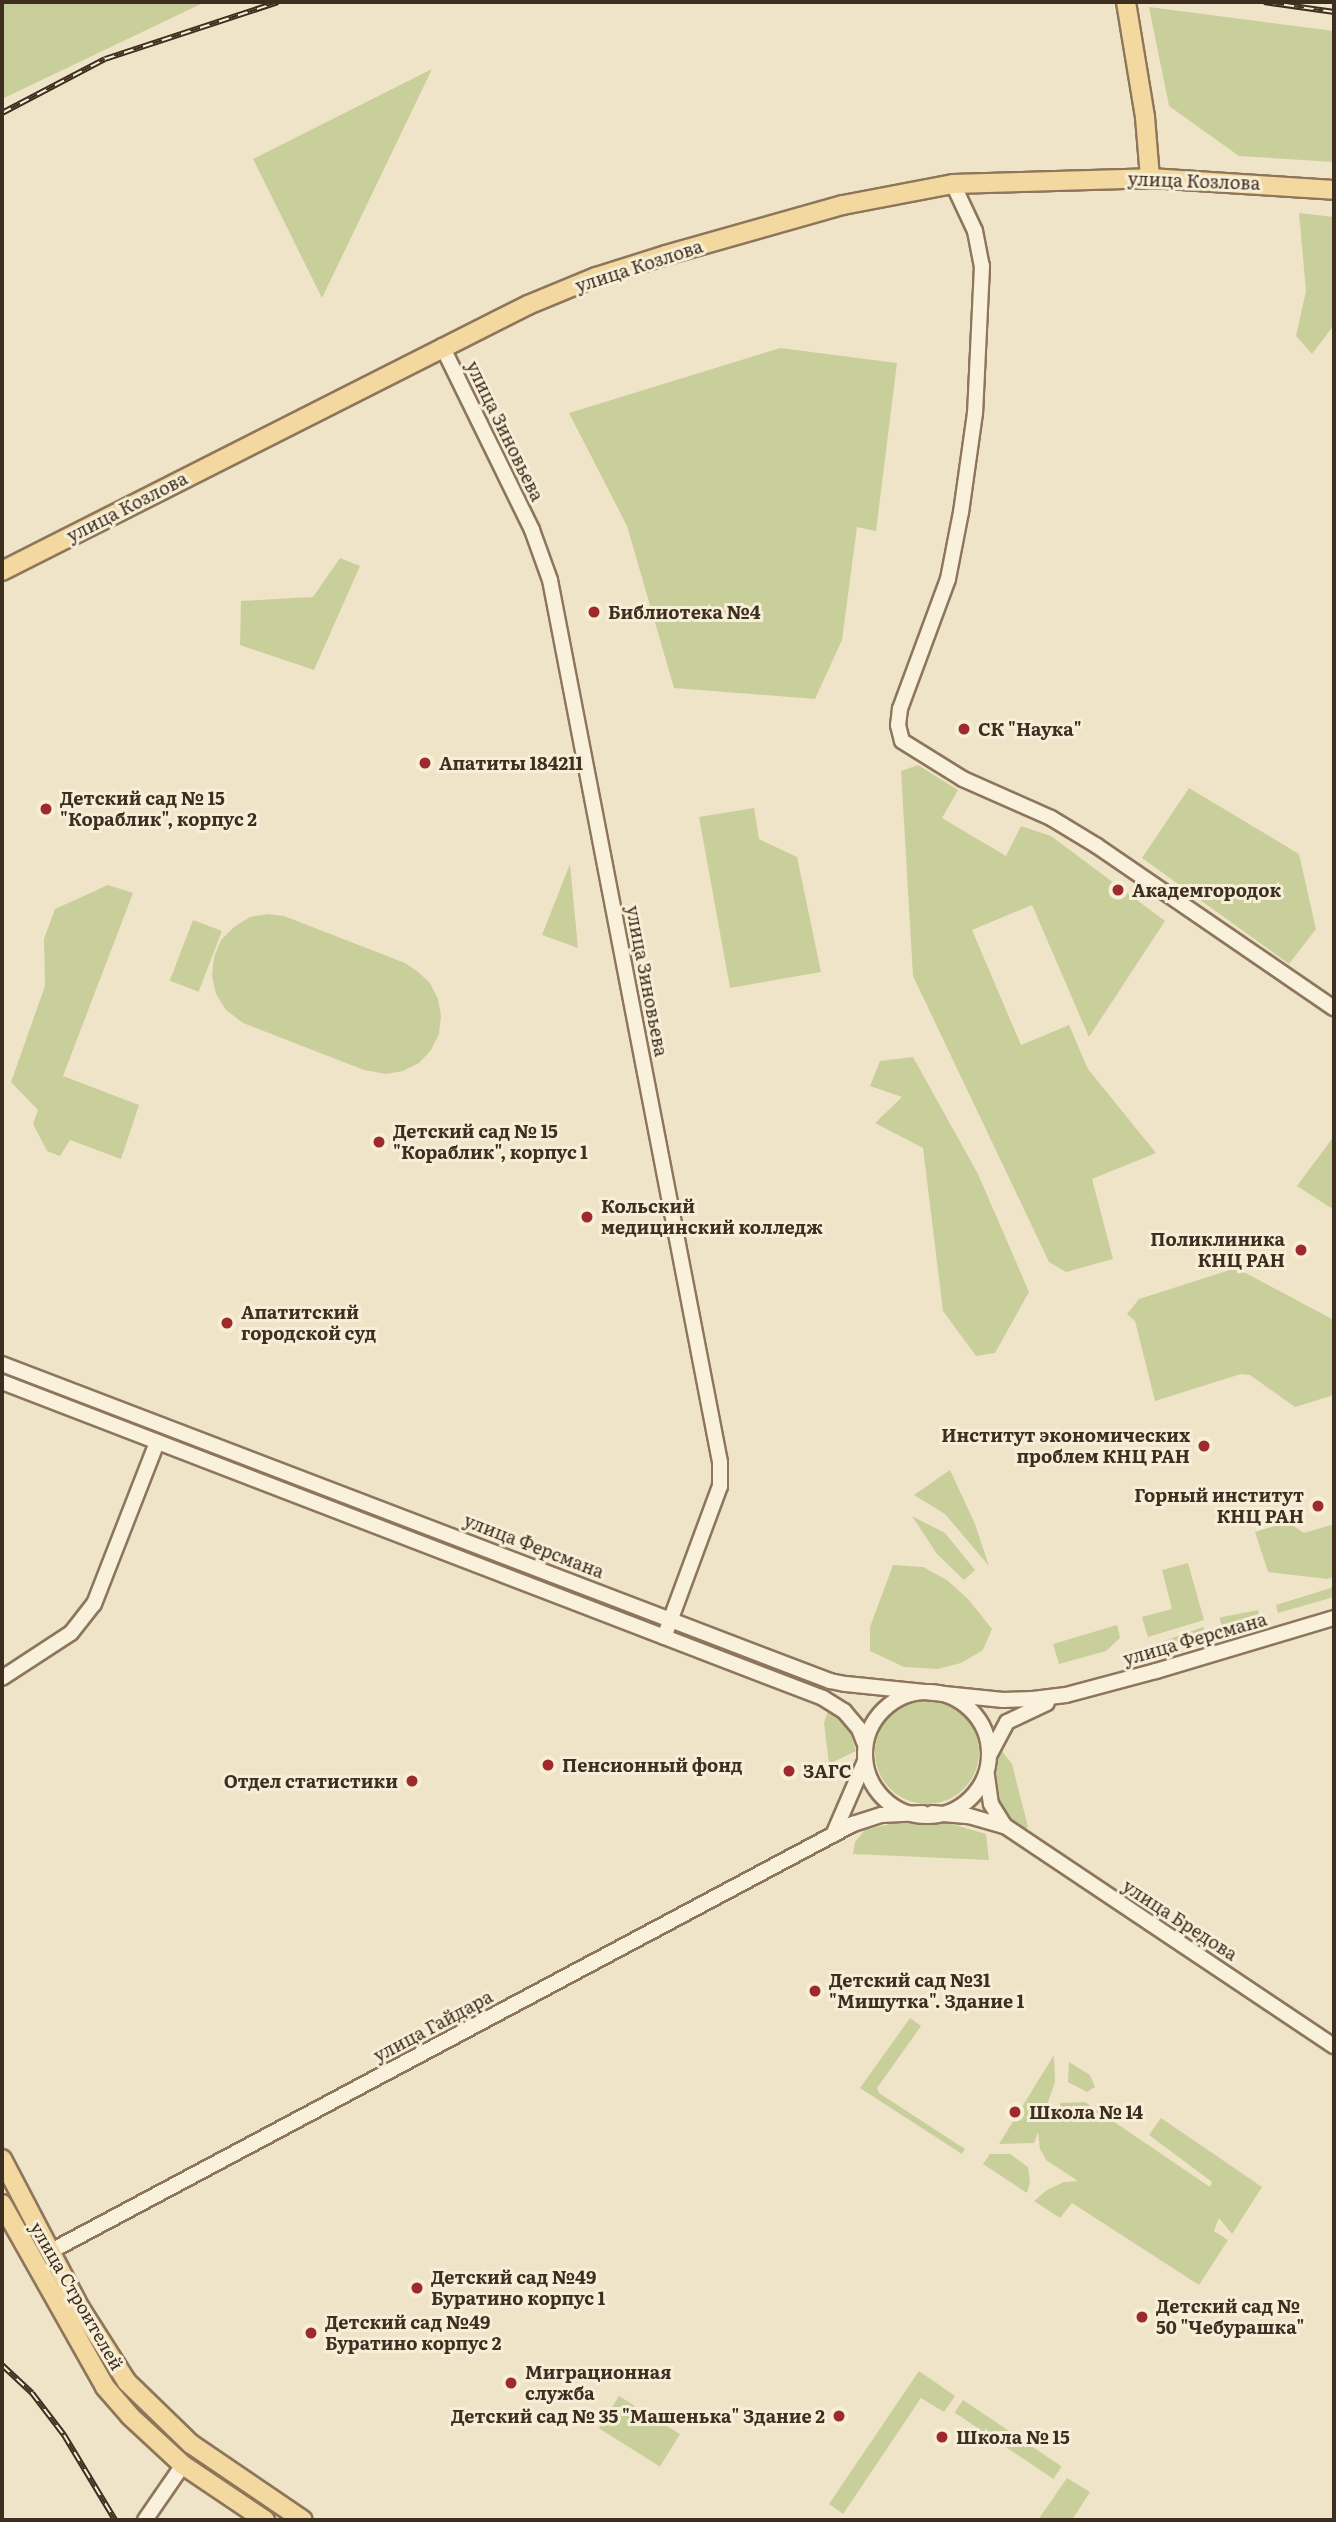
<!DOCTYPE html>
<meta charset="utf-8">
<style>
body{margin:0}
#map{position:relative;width:1336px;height:2522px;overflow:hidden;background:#f0e4c8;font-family:Literata,serif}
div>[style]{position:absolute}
.green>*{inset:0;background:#c9cf9b;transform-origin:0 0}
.round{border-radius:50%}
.roads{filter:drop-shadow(2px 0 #8d765c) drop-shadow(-2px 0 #8d765c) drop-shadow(0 2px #8d765c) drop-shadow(0 -2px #8d765c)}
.minor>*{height:14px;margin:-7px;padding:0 7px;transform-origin:7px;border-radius:7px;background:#faf1dc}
.minor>.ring{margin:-7px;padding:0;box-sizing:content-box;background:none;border:14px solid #faf1dc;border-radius:50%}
.major>*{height:18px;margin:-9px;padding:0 9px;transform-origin:9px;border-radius:9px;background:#f3d9a0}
.rail>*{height:6px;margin-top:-3px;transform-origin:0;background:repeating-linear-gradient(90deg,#f7eed8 0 10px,#3d2e20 0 20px);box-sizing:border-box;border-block:2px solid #3d2e20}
.dots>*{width:19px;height:19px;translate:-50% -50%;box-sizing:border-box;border:4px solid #f7eed8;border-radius:50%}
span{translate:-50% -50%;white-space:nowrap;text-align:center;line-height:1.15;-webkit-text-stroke:6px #f7eed8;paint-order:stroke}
.street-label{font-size:18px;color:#3d2e20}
.poi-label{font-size:18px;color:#3d2e20;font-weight:700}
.left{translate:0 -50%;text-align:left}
.right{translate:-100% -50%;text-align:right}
.frame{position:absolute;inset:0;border:4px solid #3d2e20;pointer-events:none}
</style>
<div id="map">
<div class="green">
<div style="clip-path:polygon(2px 2px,205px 2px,2px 99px)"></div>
<div style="clip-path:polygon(1149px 7px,1334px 31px,1334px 162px,1239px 156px,1169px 106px)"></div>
<div style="clip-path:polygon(432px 69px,322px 298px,253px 159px)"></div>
<div style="clip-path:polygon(1299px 213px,1334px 217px,1334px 325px,1312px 354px,1296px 336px,1306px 291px)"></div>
<div style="clip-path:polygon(780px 348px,897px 363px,876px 531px,857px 527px,842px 640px,815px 699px,674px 688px,627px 526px,569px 413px)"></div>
<div style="clip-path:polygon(340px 558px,360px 566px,314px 670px,240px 645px,241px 601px,313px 597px)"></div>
<div style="clip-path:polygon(918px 765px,958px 790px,942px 818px,1006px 856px,1021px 826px,1051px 836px,1165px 921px,1089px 1037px,1032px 905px,972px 930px,1021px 1045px,1069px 1025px,1088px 1069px,1156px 1153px,1092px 1179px,1113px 1259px,1066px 1272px,1049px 1262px,913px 976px,901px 771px)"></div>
<div style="clip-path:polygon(1189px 788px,1299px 854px,1316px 929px,1289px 964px,1142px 858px)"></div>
<div style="clip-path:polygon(754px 808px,759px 839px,797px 857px,821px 972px,730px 988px,699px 817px)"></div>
<div style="clip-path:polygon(570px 864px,578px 948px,542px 935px)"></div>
<div style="clip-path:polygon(108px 885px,133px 893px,63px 1076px,139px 1105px,121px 1159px,70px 1140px,60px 1156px,47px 1151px,33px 1124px,38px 1110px,11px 1082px,45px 986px,44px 939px,55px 909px)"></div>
<div style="clip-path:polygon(268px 914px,284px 916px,405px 963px,417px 971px,430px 983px,438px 999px,441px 1016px,439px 1034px,431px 1050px,419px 1063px,403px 1071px,386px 1074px,364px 1070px,243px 1023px,226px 1010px,216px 994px,212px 976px,214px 957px,221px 940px,234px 927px,250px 917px)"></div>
<div style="left:193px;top:920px;width:31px;height:65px;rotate:21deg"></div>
<div style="clip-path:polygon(913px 1057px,978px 1174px,1029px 1292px,995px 1353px,976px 1356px,943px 1311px,923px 1148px,875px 1123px,902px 1097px,870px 1086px,880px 1061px)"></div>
<div style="clip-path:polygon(1334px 1136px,1334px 1205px,1331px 1208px,1297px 1186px)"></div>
<div style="clip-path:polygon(1236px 1268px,1334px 1320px,1334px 1395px,1295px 1407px,1250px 1375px,1241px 1374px,1155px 1401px,1135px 1321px,1127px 1314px,1139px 1299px)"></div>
<div style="clip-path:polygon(950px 1470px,975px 1524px,989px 1566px,945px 1514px,914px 1495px)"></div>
<div style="clip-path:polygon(912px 1516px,945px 1533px,975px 1570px,964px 1580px,937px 1554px)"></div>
<div style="clip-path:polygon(1287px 1522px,1304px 1533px,1334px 1524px,1334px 1577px,1327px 1579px,1268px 1572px,1255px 1532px)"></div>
<div style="clip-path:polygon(1188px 1563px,1204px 1620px,1148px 1637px,1142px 1617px,1172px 1609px,1162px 1570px)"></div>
<div style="clip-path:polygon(893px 1565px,923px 1567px,947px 1580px,969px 1600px,992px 1629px,983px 1650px,961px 1663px,938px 1669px,904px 1667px,870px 1651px,870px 1627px)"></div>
<div style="clip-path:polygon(1334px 1587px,1334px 1597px,1278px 1613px,1276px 1605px)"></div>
<div style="left:1258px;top:1610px;width:10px;height:39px;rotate:79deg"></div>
<div style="clip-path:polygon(1117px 1625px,1120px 1638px,1106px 1651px,1059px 1664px,1053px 1644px)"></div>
<div style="left:1203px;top:1627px;width:12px;height:58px;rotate:70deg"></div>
<div class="round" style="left:875px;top:1700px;width:104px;height:104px"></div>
<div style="clip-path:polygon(829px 1708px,848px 1726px,856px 1751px,829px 1764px,824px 1723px)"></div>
<div style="clip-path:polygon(998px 1746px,1012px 1764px,1028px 1827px,1022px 1832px,997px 1804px,994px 1768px)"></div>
<div style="clip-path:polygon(938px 1820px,986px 1834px,989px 1860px,853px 1854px,855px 1842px,865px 1830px,894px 1823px)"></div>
<div style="clip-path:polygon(910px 2018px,921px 2026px,877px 2088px,879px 2093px,965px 2149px,962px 2154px,860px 2088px)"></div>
<div style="clip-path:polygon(1054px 2055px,1055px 2082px,1042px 2119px,1061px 2103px,1085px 2102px,1210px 2187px,1212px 2182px,1149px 2135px,1161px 2118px,1262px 2187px,1232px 2234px,1219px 2218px,1214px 2231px,1228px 2240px,1199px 2285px,1072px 2203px,1060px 2218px,1034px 2201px,1047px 2190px,1064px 2182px,1078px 2181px,1046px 2160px,1040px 2149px,1038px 2132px,1034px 2143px,999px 2144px)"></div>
<div style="clip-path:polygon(1069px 2062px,1090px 2075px,1095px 2087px,1087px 2092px,1068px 2082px)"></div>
<div style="clip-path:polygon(990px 2154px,1010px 2154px,1028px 2167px,1030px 2182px,1027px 2193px,983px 2164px)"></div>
<div style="clip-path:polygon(919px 2371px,955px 2396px,944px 2412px,921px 2398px,843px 2514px,829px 2504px)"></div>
<div style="left:619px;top:2396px;width:72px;height:38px;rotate:32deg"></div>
<div style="left:963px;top:2400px;width:119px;height:15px;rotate:34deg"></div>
<div style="clip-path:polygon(1067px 2478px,1090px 2492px,1072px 2520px,1038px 2520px)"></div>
</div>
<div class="roads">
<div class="minor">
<div style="left:953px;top:184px;width:52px;rotate:64.9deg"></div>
<div style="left:975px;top:231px;width:36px;rotate:79deg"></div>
<div style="left:982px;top:266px;width:147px;rotate:92.7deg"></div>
<div style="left:975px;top:413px;width:100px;rotate:98deg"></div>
<div style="left:961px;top:512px;width:68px;rotate:101deg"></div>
<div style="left:948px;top:579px;width:139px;rotate:110.3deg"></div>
<div style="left:900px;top:709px;width:16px;rotate:97deg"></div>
<div style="left:898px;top:725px;width:16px;rotate:76deg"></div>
<div style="left:902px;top:741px;width:72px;rotate:31.9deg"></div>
<div style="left:963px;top:779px;width:96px;rotate:23.9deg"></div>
<div style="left:1051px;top:818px;width:54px;rotate:31.3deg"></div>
<div style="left:1097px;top:846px;width:287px;rotate:34.4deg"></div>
<div style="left:442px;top:346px;width:205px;rotate:63.9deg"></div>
<div style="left:532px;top:530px;width:53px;rotate:70.2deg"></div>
<div style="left:550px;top:580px;width:898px;rotate:79.09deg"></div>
<div style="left:720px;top:1462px;width:24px;rotate:90deg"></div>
<div style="left:720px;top:1486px;width:161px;rotate:110.3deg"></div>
<div style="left:2px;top:1364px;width:887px;rotate:20.95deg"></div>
<div style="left:830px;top:1681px;width:16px;rotate:11deg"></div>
<div style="left:846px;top:1684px;width:158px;rotate:5.8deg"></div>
<div style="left:1003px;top:1700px;width:30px;rotate:-2deg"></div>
<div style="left:1033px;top:1699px;width:33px;rotate:-7deg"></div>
<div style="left:1066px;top:1695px;width:93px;rotate:-14.9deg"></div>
<div style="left:1156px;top:1671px;width:186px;rotate:-16.6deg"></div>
<div style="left:2px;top:1382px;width:880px;rotate:21.05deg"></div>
<div style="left:823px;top:1698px;width:25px;rotate:32deg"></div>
<div style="left:844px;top:1711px;width:23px;rotate:50deg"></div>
<div style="left:859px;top:1729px;width:14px;rotate:69deg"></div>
<div style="left:2px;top:1678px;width:82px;rotate:-33.1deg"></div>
<div style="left:71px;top:1633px;width:37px;rotate:-52deg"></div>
<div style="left:94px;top:1604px;width:174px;rotate:-68.7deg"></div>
<div class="ring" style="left:865px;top:1692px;width:110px;height:110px"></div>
<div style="left:990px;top:1754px;width:36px;rotate:-62deg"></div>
<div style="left:1007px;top:1722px;width:44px;rotate:-25.4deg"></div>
<div style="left:987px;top:1776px;width:28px;rotate:82deg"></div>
<div style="left:991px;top:1804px;width:26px;rotate:58deg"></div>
<div style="left:932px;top:1813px;width:37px;rotate:5deg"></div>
<div style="left:969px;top:1816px;width:37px;rotate:16deg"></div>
<div style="left:1005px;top:1826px;width:396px;rotate:33.8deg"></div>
<div style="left:833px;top:1835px;width:81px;rotate:-66.6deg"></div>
<div style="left:51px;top:2251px;width:909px;rotate:-28.03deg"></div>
<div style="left:853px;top:1824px;width:29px;rotate:-18deg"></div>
<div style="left:881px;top:1815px;width:42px;rotate:-2.7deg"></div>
<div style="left:145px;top:2520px;width:67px;rotate:-55.4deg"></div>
</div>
<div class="major">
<div style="left:1126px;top:2px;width:117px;rotate:80.6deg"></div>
<div style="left:1145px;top:117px;width:61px;rotate:85.3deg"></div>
<div style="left:2px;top:571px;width:589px;rotate:-26.83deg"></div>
<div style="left:528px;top:305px;width:74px;rotate:-22.4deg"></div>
<div style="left:596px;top:277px;width:73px;rotate:-17.4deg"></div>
<div style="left:666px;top:255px;width:184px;rotate:-15.8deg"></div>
<div style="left:843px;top:205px;width:112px;rotate:-10.8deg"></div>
<div style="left:953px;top:184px;width:197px;rotate:-1.7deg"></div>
<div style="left:1150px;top:178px;width:184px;rotate:3.7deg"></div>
<div style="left:2px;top:2159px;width:168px;rotate:62.4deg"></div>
<div style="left:80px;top:2308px;width:88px;rotate:57.6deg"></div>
<div style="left:127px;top:2382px;width:89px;rotate:44.1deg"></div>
<div style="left:191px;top:2444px;width:135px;rotate:34.2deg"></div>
<div style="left:2px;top:2204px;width:210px;rotate:60.6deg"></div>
<div style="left:105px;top:2387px;width:38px;rotate:49deg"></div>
<div style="left:130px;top:2416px;width:72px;rotate:42.8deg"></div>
<div style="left:183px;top:2465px;width:99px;rotate:33.9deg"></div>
</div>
</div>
<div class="rail">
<div style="left:1264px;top:2px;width:71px;rotate:8.1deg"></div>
<div style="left:2px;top:113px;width:116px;rotate:-27.7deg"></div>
<div style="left:105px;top:59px;width:182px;rotate:-18.2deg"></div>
<div style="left:2px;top:2365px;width:41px;rotate:43deg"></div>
<div style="left:32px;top:2393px;width:53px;rotate:52.7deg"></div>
<div style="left:64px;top:2435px;width:99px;rotate:59deg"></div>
</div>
<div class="dots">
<div style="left:594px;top:612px;background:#9e2a2b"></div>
<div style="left:964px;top:729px;background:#9e2a2b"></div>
<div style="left:425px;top:763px;background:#9e2a2b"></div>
<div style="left:46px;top:809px;background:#9e2a2b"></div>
<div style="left:1118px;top:890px;background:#9e2a2b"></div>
<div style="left:379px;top:1142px;background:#9e2a2b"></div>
<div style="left:587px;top:1217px;background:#9e2a2b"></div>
<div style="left:1301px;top:1250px;background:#9e2a2b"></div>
<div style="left:227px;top:1323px;background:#9e2a2b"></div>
<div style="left:1204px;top:1446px;background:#9e2a2b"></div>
<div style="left:1318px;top:1506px;background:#9e2a2b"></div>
<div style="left:548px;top:1765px;background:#9e2a2b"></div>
<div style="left:789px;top:1771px;background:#9e2a2b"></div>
<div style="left:412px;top:1781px;background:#9e2a2b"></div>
<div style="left:815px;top:1991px;background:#9e2a2b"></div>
<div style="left:1015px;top:2112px;background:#9e2a2b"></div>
<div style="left:417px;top:2288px;background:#9e2a2b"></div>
<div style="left:1142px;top:2317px;background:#9e2a2b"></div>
<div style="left:311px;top:2333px;background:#9e2a2b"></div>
<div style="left:511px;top:2383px;background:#9e2a2b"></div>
<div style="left:839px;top:2416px;background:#9e2a2b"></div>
<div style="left:942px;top:2437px;background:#9e2a2b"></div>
</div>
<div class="street-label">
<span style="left:1194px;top:181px;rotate:2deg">улица Козлова</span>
<span style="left:639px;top:266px;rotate:-18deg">улица Козлова</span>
<span style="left:505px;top:431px;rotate:64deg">улица Зиновьева</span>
<span style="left:127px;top:507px;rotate:-27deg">улица Козлова</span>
<span style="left:647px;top:981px;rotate:79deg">улица Зиновьева</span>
<span style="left:534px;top:1546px;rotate:21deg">улица Ферсмана</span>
<span style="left:1195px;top:1639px;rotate:-16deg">улица Ферсмана</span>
<span style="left:1180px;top:1920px;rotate:33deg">улица Бредова</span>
<span style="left:433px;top:2026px;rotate:-28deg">улица Гайдара</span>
<span style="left:77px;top:2296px;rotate:60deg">улица Строителей</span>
</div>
<div class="poi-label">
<span class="left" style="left:608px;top:612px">Библиотека №4</span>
<span class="left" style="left:978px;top:729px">СК "Наука"</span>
<span class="left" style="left:439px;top:763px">Апатиты 184211</span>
<span class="left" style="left:60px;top:809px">Детский сад № 15<br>"Кораблик", корпус 2</span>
<span class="left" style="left:1132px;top:890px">Академгородок</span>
<span class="left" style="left:393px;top:1142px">Детский сад № 15<br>"Кораблик", корпус 1</span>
<span class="left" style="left:601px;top:1217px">Кольский<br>медицинский колледж</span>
<span class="right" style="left:1285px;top:1250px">Поликлиника<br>КНЦ РАН</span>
<span class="left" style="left:241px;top:1323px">Апатитский<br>городской суд</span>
<span class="right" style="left:1190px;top:1446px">Институт экономических<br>проблем КНЦ РАН</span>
<span class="right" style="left:1304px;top:1506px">Горный институт<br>КНЦ РАН</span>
<span class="left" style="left:562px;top:1765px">Пенсионный фонд</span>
<span class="left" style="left:803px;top:1771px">ЗАГС</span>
<span class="right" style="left:398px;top:1781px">Отдел статистики</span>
<span class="left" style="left:829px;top:1991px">Детский сад №31<br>"Мишутка". Здание 1</span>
<span class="left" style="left:1029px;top:2112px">Школа № 14</span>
<span class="left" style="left:431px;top:2288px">Детский сад №49<br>Буратино корпус 1</span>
<span class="left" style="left:1156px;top:2317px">Детский сад №<br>50 "Чебурашка"</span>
<span class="left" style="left:325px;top:2333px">Детский сад №49<br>Буратино корпус 2</span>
<span class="left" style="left:525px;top:2383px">Миграционная<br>служба</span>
<span class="right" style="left:825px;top:2416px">Детский сад № 35 "Машенька" Здание 2</span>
<span class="left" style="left:956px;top:2437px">Школа № 15</span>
</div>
<div class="frame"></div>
</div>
